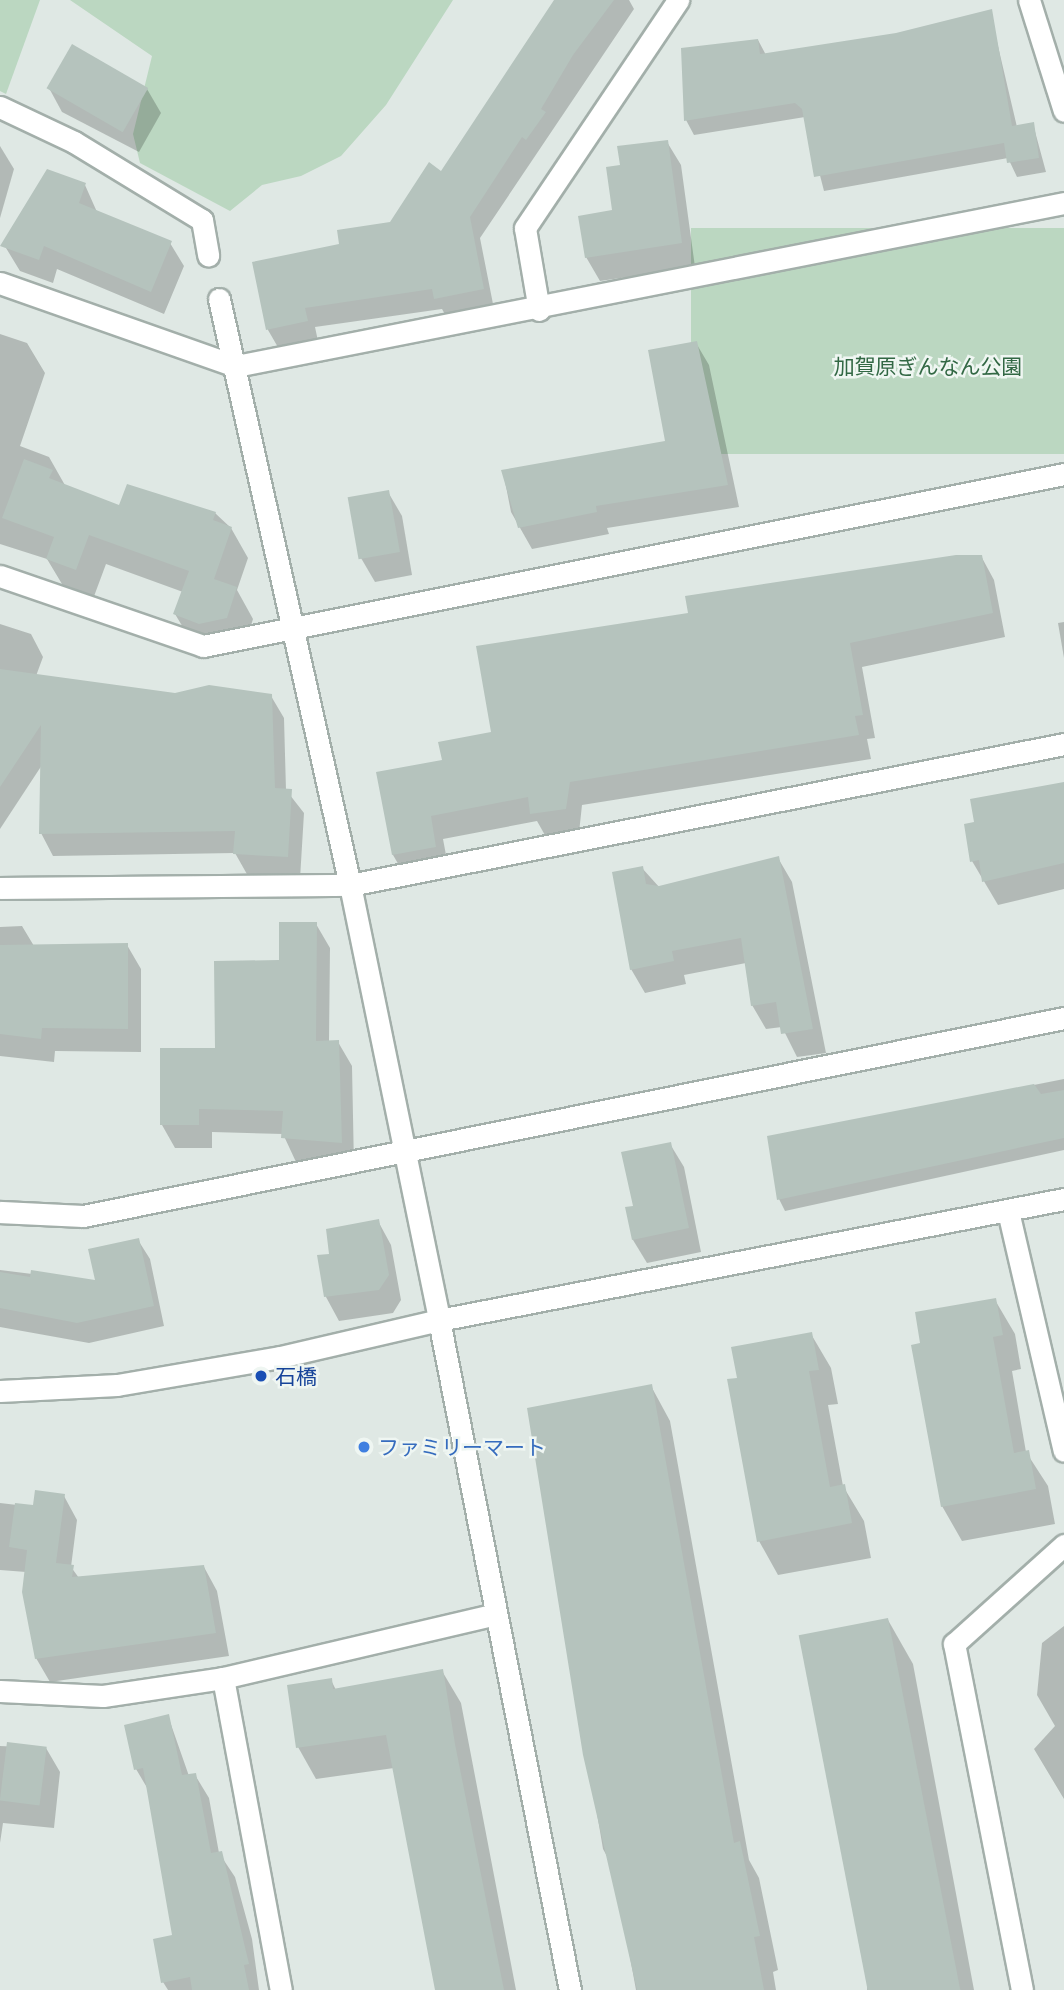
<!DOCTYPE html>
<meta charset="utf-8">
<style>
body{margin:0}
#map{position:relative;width:1064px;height:1990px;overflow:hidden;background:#dfe8e4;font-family:Manrope,"Noto Sans JP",sans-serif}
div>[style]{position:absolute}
.green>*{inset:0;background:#bbd7c1;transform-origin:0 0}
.shadow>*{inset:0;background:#0003}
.building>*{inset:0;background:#b5c3bd;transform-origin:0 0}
.roads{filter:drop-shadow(2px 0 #a3afaa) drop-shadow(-2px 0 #a3afaa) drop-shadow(0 2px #a3afaa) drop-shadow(0 -2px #a3afaa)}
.street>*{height:21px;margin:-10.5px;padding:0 10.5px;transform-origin:10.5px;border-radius:10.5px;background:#fff}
.secondary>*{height:21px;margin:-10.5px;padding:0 10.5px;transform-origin:10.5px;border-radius:10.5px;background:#fff}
.dots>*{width:19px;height:19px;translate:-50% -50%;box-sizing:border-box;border:4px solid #eff6f2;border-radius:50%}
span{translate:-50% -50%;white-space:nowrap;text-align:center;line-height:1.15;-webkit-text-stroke:5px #eff6f2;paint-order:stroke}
.park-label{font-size:21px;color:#326844}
.transit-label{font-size:21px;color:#164399}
.left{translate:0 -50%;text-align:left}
.shop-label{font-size:21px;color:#366cbe}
</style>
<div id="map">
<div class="green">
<div style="clip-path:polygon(0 0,40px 0,6px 94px,0 91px)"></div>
<div style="clip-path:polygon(70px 0,453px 0,386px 105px,341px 156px,301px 176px,262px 185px,230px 211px,140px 163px,133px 134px,152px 56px)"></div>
<div style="left:1064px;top:228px;width:226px;height:373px;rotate:90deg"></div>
</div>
<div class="shadow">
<div style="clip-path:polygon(555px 0,629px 0,634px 9px,480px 238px,494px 309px,447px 318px,442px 309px,315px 327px,318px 341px,279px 349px,268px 330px,254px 264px,341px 245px,391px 223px,442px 173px)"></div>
<div style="clip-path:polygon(990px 12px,1017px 127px,1033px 124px,1046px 172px,1017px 177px,1008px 158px,824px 191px,805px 117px,694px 135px,686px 120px,758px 40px,766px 55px,897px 35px)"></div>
<div style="clip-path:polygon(49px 88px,147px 89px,161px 113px,139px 152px,62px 112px)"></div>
<div style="clip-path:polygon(667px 142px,681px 165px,695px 267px,600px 281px,586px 257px,614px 212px,622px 167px)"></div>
<div style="clip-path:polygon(0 146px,14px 169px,0 218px)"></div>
<div style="clip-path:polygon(85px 185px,97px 212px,170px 243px,184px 266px,164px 314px,57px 269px,53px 283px,20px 271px,6px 248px)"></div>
<div style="clip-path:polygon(0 334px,27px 343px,45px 373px,20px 446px,49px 457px,66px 487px,120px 507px,215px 513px,231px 528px,248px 558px,237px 590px,253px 619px,244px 648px,193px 644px,175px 614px,183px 592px,106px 564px,93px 599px,65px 589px,47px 559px,0 544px)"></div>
<div style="clip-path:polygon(696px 343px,709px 365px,739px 507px,607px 528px,609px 534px,532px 549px,511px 512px,503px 471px,667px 442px)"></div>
<div style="clip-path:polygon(388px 492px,402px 516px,412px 575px,375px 582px,361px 558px)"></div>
<div style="clip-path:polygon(981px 556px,994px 580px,1005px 637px,862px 667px,875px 738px,867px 739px,871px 759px,582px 805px,579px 833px,546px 837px,537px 821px,443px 839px,449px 871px,407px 879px,393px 855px,378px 774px,444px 762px,690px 614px)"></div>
<div style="clip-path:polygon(1064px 622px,1064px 658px,1058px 623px)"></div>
<div style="clip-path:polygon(0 624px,31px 634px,43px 657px,36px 676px,175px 694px,271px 696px,284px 718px,286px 790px,304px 813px,300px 879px,248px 876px,235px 853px,53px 856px,41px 833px,42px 765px,0 829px)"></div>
<div style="clip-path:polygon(1064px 784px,1064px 889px,998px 905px,972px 861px)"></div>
<div style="clip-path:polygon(778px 858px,792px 882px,826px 1053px,797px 1057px,782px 1027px,766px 1029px,752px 1005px,746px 963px,684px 975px,686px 984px,645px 993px,631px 969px,642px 868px,660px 888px)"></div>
<div style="clip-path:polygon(316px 924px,330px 948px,329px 1042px,338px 1042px,352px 1066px,354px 1166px,296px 1162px,283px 1134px,212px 1132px,212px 1148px,175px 1148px,162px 1125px,281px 961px)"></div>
<div style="clip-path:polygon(22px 926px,34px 946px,127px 945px,141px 969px,141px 1052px,55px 1051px,54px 1062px,0 1056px,0 927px)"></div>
<div style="clip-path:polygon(1064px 1079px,1064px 1150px,785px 1211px,779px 1199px,769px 1138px)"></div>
<div style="clip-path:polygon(670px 1144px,684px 1167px,701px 1252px,647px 1263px,633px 1240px,635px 1207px)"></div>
<div style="clip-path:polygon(378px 1221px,391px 1245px,401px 1300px,393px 1313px,339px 1321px,326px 1297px,319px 1257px,332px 1256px)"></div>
<div style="clip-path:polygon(138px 1240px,150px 1259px,164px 1326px,89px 1343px,0 1327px,0 1270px,97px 1282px)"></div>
<div style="clip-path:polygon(995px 1300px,1015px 1334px,1021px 1369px,1012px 1371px,1026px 1452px,1048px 1486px,1055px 1524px,962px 1541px,942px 1506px,922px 1345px)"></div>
<div style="clip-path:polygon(811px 1334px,831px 1368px,838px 1404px,828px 1405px,843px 1486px,864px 1521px,871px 1558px,778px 1575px,759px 1541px,739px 1379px)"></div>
<div style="clip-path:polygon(651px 1386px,670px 1421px,749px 1860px,759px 1878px,778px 1970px,773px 1972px,776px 1990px,636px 1990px,614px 1869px,603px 1849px,529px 1410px)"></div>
<div style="clip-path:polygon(64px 1496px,77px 1520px,71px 1567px,79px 1578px,204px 1567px,217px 1591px,229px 1656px,50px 1682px,36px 1658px,26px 1572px,0 1570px,0 1503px,34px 1507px)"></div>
<div style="clip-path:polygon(888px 1620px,913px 1664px,974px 1990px,867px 1990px)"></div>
<div style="clip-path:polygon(1064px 1626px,1064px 1799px,1034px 1749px,1055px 1726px,1037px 1695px,1042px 1643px)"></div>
<div style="clip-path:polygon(442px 1671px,461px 1703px,516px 1990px,436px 1990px,394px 1768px,316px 1779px,298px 1747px,331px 1680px,336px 1690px)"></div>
<div style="clip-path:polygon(168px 1716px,189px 1776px,195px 1775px,209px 1798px,219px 1853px,235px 1877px,252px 1939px,259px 1990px,168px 1990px,163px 1982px,174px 1937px,149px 1791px,136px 1769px)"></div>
<div style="clip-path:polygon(0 1746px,46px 1748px,60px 1772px,54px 1828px,3px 1823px,0 1843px)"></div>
</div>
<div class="building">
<div style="clip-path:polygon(554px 0,614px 0,573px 55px,541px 109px,546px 112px,526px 140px,522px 137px,470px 217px,484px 289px,434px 299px,432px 289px,305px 308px,308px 321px,266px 330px,252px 262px,339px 244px,337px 230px,390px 222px,429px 162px,441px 171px)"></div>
<div style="clip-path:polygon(992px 9px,1012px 126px,1034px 122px,1039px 158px,1007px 163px,1004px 143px,814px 177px,802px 109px,795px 103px,684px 121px,681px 48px,758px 39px,760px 54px,896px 33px)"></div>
<div style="left:72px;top:44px;width:88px;height:51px;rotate:30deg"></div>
<div style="clip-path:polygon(668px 140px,682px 243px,585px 258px,578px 216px,612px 210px,606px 167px,620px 165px,617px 146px)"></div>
<div style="clip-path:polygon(47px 169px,86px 183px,79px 203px,172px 241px,151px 292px,44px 246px,39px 260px,0 246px)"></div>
<div style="clip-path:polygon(697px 341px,728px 485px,596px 506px,597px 512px,518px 528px,501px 470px,665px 441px,648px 350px)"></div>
<div style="clip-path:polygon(24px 459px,53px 470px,49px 478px,119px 505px,127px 484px,216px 512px,213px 520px,232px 527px,214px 579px,237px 587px,227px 618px,199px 624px,173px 614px,189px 571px,89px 535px,76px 570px,46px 559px,54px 537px,2px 518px)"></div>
<div style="left:389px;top:490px;width:63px;height:42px;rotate:80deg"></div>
<div style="clip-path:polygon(956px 555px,982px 555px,993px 613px,850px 643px,863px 715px,855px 716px,859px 735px,570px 782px,566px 809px,530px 814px,528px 797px,431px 816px,436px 847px,392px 855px,376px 772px,442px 760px,438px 742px,491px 732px,476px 646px,688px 613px,685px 596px)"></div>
<div style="clip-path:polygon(0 669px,175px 693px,209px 685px,272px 694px,275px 788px,292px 789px,288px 857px,233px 854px,235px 831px,39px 834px,41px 725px,0 787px)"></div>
<div style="clip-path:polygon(1064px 782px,1064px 863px,982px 882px,979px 860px,970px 862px,964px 824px,974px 822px,970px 799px)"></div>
<div style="clip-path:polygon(779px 856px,813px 1029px,781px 1034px,776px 1002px,751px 1006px,741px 938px,672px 951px,674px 961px,630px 970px,612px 872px,643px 866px,646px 884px,659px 886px)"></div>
<div style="clip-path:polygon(279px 922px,317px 922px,316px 1041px,339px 1040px,342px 1143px,281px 1138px,283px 1111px,199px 1109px,199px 1125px,160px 1125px,160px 1048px,215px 1048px,214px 961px,279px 960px)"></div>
<div style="clip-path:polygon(128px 943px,128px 1029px,42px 1028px,41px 1039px,0 1034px,0 945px)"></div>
<div style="clip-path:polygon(1034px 1084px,1041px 1094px,1064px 1090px,1064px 1138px,777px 1200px,767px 1136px)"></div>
<div style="clip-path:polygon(671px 1142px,689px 1228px,632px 1240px,625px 1207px,633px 1206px,621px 1152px)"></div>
<div style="clip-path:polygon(379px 1219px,389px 1275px,379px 1290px,324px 1297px,317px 1255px,329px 1254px,326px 1229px)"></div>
<div style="clip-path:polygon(139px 1238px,154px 1306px,77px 1323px,0 1308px,0 1272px,30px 1277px,31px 1270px,95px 1280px,88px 1249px)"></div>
<div style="clip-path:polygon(996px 1298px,1003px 1335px,993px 1337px,1014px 1453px,1029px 1450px,1036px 1489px,941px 1507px,911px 1345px,920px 1343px,915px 1312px)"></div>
<div style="clip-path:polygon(812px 1332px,819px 1370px,809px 1371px,830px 1487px,845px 1484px,852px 1523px,757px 1542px,727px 1379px,737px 1378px,731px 1347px)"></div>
<div style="clip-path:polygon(652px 1384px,734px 1843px,740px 1841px,760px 1936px,754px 1937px,764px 1990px,637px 1990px,583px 1755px,527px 1408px)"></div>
<div style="clip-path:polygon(35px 1490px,65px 1494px,56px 1563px,74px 1565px,72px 1577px,204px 1565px,216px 1633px,35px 1659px,22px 1592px,27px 1550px,9px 1547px,15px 1503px,33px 1505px)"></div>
<div style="left:888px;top:1618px;width:379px;height:91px;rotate:79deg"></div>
<div style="clip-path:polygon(443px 1669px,455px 1744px,504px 1990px,435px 1990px,386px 1735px,296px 1748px,287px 1685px,332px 1678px,333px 1689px)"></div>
<div style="clip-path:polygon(169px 1714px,182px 1775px,196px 1773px,211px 1853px,222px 1851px,249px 1964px,244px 1965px,249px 1990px,192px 1990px,190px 1977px,161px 1983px,153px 1939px,172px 1935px,143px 1768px,134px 1770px,124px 1725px)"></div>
<div style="left:7px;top:1742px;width:40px;height:59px;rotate:7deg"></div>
</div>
<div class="roads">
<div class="street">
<div style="left:1029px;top:0;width:116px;rotate:72.5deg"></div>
<div style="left:0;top:107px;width:82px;rotate:25.3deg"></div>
<div style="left:74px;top:142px;width:150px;rotate:31.4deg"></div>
<div style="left:202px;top:220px;width:36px;rotate:80deg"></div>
<div style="left:0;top:283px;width:250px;rotate:19.4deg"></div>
<div style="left:236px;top:366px;width:844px;rotate:-11.14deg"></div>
<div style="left:219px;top:299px;width:600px;rotate:77.4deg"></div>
<div style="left:350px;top:885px;width:444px;rotate:78.4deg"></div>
<div style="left:539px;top:310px;width:83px;rotate:-99.7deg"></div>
<div style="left:525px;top:228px;width:275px;rotate:-56.1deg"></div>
<div style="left:0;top:576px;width:215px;rotate:19deg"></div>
<div style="left:203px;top:646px;width:878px;rotate:-11.3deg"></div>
<div style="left:0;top:888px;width:350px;rotate:-0.5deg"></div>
<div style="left:350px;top:885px;width:728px;rotate:-11.17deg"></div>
<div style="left:1008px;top:1211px;width:246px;rotate:76.9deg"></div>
<div style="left:0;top:1212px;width:83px;rotate:2.8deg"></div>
<div style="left:83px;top:1216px;width:1001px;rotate:-11.41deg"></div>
<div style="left:223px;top:1678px;width:317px;rotate:79.5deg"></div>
<div style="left:0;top:1691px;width:103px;rotate:2.8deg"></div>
<div style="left:103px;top:1696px;width:121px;rotate:-8.5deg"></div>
<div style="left:223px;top:1678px;width:280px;rotate:-13.2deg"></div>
<div style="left:1022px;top:1990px;width:353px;rotate:-101.1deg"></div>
<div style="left:954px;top:1644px;width:148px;rotate:-42deg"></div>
</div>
<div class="secondary">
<div style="left:439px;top:1320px;width:683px;rotate:78.94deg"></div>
<div style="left:0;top:1391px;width:117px;rotate:-2.9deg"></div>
<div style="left:117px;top:1385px;width:165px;rotate:-9.7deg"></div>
<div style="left:280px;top:1357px;width:163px;rotate:-13.1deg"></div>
<div style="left:439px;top:1320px;width:637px;rotate:-10.96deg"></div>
</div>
</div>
<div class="dots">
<div style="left:261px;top:1376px;background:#1a4fb4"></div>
<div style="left:364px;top:1447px;background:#3f7fe0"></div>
</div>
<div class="park-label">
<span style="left:928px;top:366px">加賀原ぎんなん公園</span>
</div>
<div class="transit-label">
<span class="left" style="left:275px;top:1376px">石橋</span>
</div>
<div class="shop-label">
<span class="left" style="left:378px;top:1447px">ファミリーマート</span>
</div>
</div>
